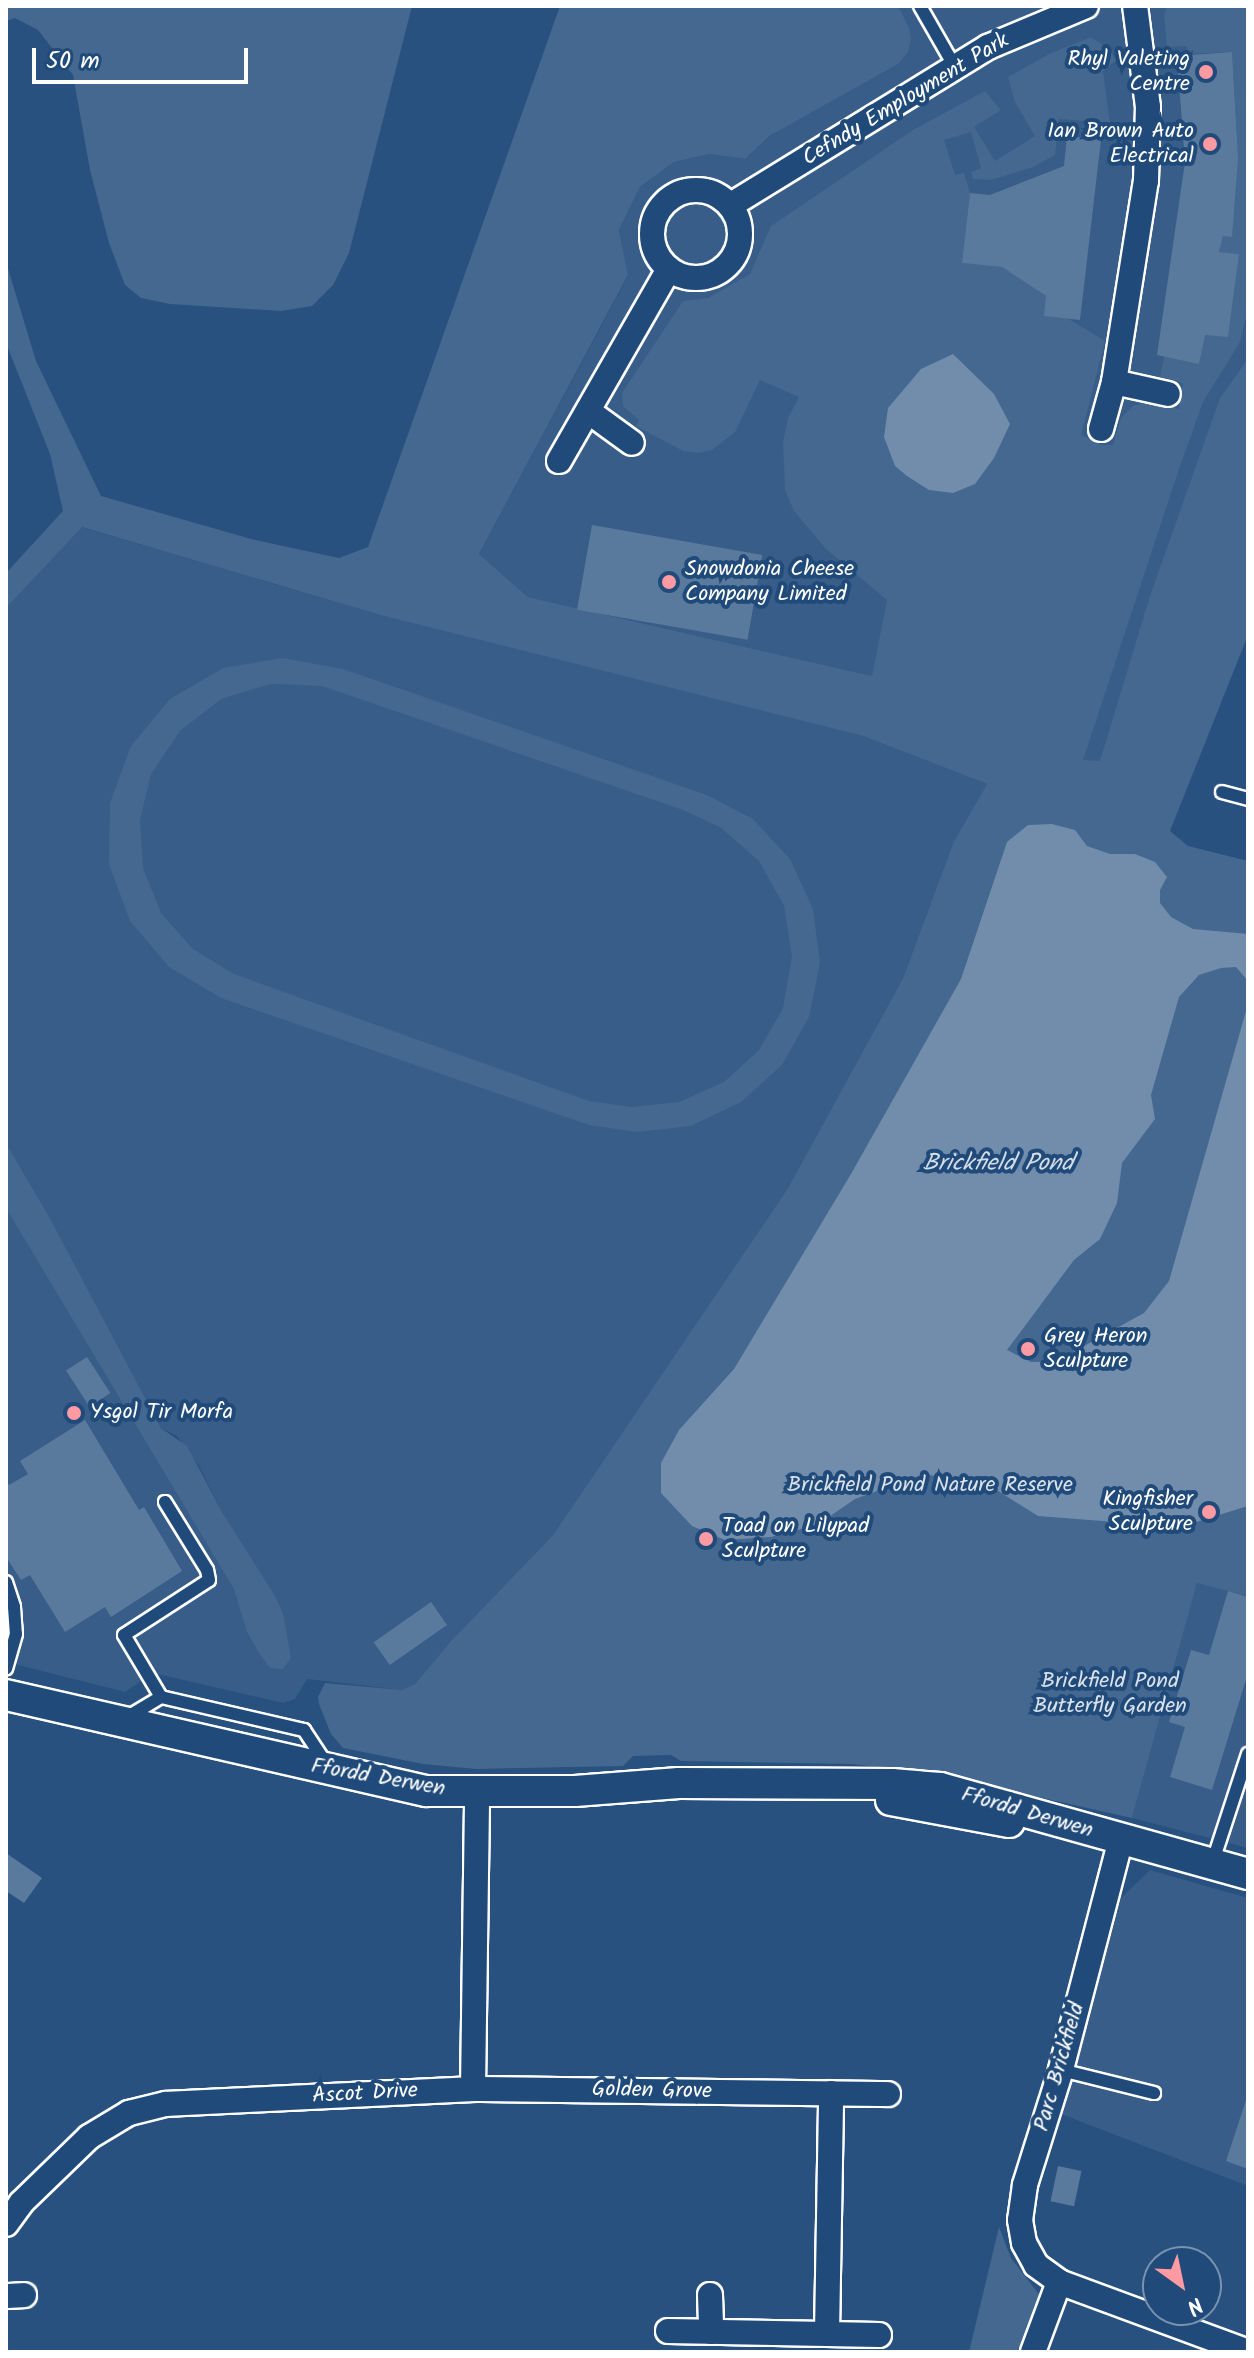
<!DOCTYPE html>
<style>
body{margin:0}
#map{position:relative;width:1254px;height:2358px;overflow:hidden;background:#28517f;font-family:Kalam,sans-serif}
div>[style]{position:absolute}
.built>*{inset:0;background:#375d88}
.green>*{inset:0;background:#446890}
.water>*{inset:0;background:#718dab}
.building>*{inset:0;background:#5a7a9d;transform-origin:0 0}
.roads{filter:drop-shadow(2px 0 #fff) drop-shadow(-2px 0 #fff) drop-shadow(0 2px #fff) drop-shadow(0 -2px #fff)}
.service>*{height:12px;margin:-6px;padding:0 6px;transform-origin:6px;border-radius:6px;background:#1f4a7a}
.minor>*{height:24px;margin:-12px;padding:0 12px;transform-origin:12px;border-radius:12px;background:#1f4a7a}
.minor>.ring{margin:-12px;padding:0;box-sizing:content-box;background:none;border:24px solid #1f4a7a;border-radius:50%}
.tertiary>*{height:30px;margin:-15px;padding:0 15px;transform-origin:15px;border-radius:15px;background:#1f4a7a}
.dots>*{width:22px;height:22px;translate:-50% -50%;box-sizing:border-box;border:4px solid #1f4a7a;border-radius:50%}
span{translate:-50% -50%;white-space:nowrap;text-align:center;line-height:1.15;-webkit-text-stroke:8px #1f4a7a;paint-order:stroke}
.poi-label{font-size:22px;color:#fff}
.right{translate:-100% -50%;text-align:right}
.left{translate:0 -50%;text-align:left}
.street-label{font-size:22px;color:#fff}
.park-label{font-size:22px;color:#dae1e9}
.water-label{font-size:24px;color:#d4dde6;font-style:italic}
.frame{position:absolute;inset:0;border:8px solid #fff;pointer-events:none}
.north{position:absolute;left:1142px;top:2246px;width:80px;height:80px;box-sizing:border-box;background:#1f4a7a;border:2px solid #7992af;border-radius:50%;rotate:147deg;font-size:22px;font-weight:700;line-height:32px;text-align:center;color:#fff}
.north::after{content:'';display:block;margin:auto;width:28px;height:36px;background:#ff9aa2;clip-path:polygon(50% 0,100% 100%,50% 72%,0 100%)}
.scale{position:absolute;left:32px;top:48px;width:216px;height:36px;box-sizing:border-box;border:4px solid #fff;border-top:0;padding-left:10px;font-size:24px;line-height:28px;white-space:nowrap;color:#fff;-webkit-text-stroke:6px #1f4a7a;paint-order:stroke}
</style>
<div id="map">
<div class="built">
<div style="clip-path:polygon(847px 6px,1248px 6px,1248px 635px,1174px 818px,872px 676px,528px 597px,479px 554px,628px 276px,619px 230px,640px 187px,674px 162px,709px 154px,745px 159px,861px 55px)"></div>
<div style="clip-path:polygon(81px 527px,380px 615px,863px 736px,987px 784px,954px 841px,903px 978px,788px 1188px,553px 1535px,450px 1642px,415px 1684px,402px 1690px,307px 1679px,295px 1699px,283px 1703px,153px 1673px,125px 1692px,6px 1662px,6px 1165px,236px 1583px,283px 1613px,222px 1512px,199px 1466px,177px 1436px,161px 1428px,50px 1218px,6px 1143px,6px 608px)"></div>
<div style="clip-path:polygon(1197px 1582px,1248px 1596px,1248px 1848px,1132px 1818px)"></div>
<div style="clip-path:polygon(1150px 1870px,1248px 1898px,1248px 2186px,1061px 2114px,1121px 1898px)"></div>
</div>
<div class="green">
<div style="clip-path:polygon(6px 6px,412px 6px,349px 253px,333px 285px,312px 306px,281px 311px,170px 304px,141px 298px,125px 285px,109px 243px,90px 170px,73px 75px,38px 30px,15px 18px,6px 21px)"></div>
<div style="clip-path:polygon(560px 6px,898px 6px,909px 28px,911px 38px,908px 52px,898px 64px,771px 135px,745px 159px,709px 154px,674px 162px,640px 187px,619px 230px,628px 275px,479px 554px,528px 597px,872px 676px,887px 600px,826px 549px,794px 511px,785px 490px,783px 442px,788px 418px,799px 397px,760px 380px,735px 432px,712px 450px,698px 453px,683px 451px,636px 426px,639px 420px,623px 406px,622px 393px,683px 301px,708px 298px,750px 274px,771px 226px,913px 130px,985px 91px,1001px 110px,974px 127px,995px 161px,1035px 136px,1015px 102px,1008px 77px,1049px 54px,1091px 37px,1109px 49px,1116px 60px,1103px 71px,1110px 123px,1059px 119px,1055px 155px,1033px 167px,991px 180px,973px 179px,971px 172px,981px 168px,971px 132px,944px 140px,955px 175px,964px 173px,970px 193px,962px 263px,1002px 267px,1046px 296px,1067px 318px,1105px 341px,1081px 435px,1101px 445px,1113px 445px,1121px 418px,1134px 405px,1151px 403px,1179px 409px,1183px 383px,1160px 377px,1164px 356px,1205px 335px,1228px 336px,1239px 254px,1219px 252px,1238px 158px,1232px 52px,1188px 54px,1187px 46px,1167px 47px,1164px 16px,1167px 6px,1248px 6px,1248px 309px,1240px 342px,1203px 402px,1178px 472px,1083px 760px,1100px 761px,1150px 596px,1220px 398px,1248px 359px,1248px 635px,1170px 831px,1188px 846px,1248px 861px,1248px 1596px,1197px 1583px,1132px 1818px,940px 1775px,852px 1764px,681px 1761px,671px 1755px,633px 1756px,623px 1766px,476px 1769px,423px 1764px,343px 1748px,331px 1734px,319px 1704px,318px 1697px,325px 1683px,402px 1690px,415px 1684px,450px 1642px,553px 1535px,788px 1188px,903px 978px,954px 841px,987px 784px,863px 736px,380px 615px,82px 527px,6px 608px,6px 573px,63px 511px,50px 454px,6px 343px,6px 262px,36px 361px,101px 496px,251px 539px,339px 558px,368px 547px)"></div>
<div style="clip-path:polygon(evenodd,283px 658px,343px 669px,707px 795px,753px 819px,790px 859px,813px 909px,820px 963px,809px 1017px,782px 1065px,741px 1102px,691px 1126px,637px 1132px,589px 1125px,221px 998px,169px 967px,130px 921px,109px 864px,110px 803px,131px 746px,170px 699px,223px 668px,283px 658px,270px 684px,322px 686px,683px 810px,720px 827px,759px 861px,784px 906px,792px 957px,783px 1008px,759px 1050px,724px 1082px,679px 1102px,632px 1107px,589px 1101px,234px 974px,193px 949px,161px 913px,143px 868px,140px 820px,151px 774px,180px 731px,221px 699px,270px 684px)"></div>
<div style="clip-path:polygon(6px 1143px,50px 1218px,161px 1428px,187px 1446px,222px 1512px,275px 1596px,283px 1613px,291px 1658px,283px 1669px,270px 1668px,259px 1653px,247px 1632px,234px 1589px,6px 1208px)"></div>
<div style="clip-path:polygon(999px 2227px,1011px 2258px,1041px 2297px,1023px 2352px,969px 2352px)"></div>
</div>
<div class="water">
<div style="clip-path:polygon(953px 354px,994px 394px,1010px 424px,994px 458px,975px 484px,953px 493px,929px 490px,907px 476px,895px 466px,884px 437px,888px 408px,921px 369px)"></div>
<div style="clip-path:polygon(1052px 824px,1075px 830px,1087px 846px,1110px 854px,1135px 854px,1155px 862px,1167px 877px,1160px 890px,1160px 903px,1171px 917px,1193px 929px,1248px 934px,1248px 981px,1236px 967px,1221px 968px,1199px 975px,1179px 997px,1151px 1095px,1155px 1119px,1122px 1163px,1117px 1203px,1100px 1239px,1074px 1260px,1007px 1350px,1031px 1362px,1055px 1362px,1144px 1313px,1169px 1281px,1248px 1004px,1248px 1506px,1180px 1527px,1038px 1516px,992px 1487px,924px 1474px,855px 1499px,817px 1525px,771px 1537px,725px 1540px,692px 1526px,661px 1493px,661px 1463px,679px 1430px,734px 1369px,851px 1174px,961px 979px,1007px 842px,1028px 825px)"></div>
</div>
<div class="building">
<div style="clip-path:polygon(1232px 52px,1238px 158px,1232px 237px,1223px 236px,1219px 252px,1239px 254px,1228px 337px,1205px 335px,1199px 364px,1157px 355px,1185px 162px,1177px 56px)"></div>
<div style="clip-path:polygon(1067px 136px,1101px 140px,1080px 320px,1044px 316px,1046px 296px,1002px 267px,962px 263px,970px 193px,990px 195px,1064px 166px)"></div>
<div style="left:592px;top:525px;width:173px;height:86px;rotate:10deg"></div>
<div style="left:87px;top:1357px;width:43px;height:25px;rotate:57deg"></div>
<div style="clip-path:polygon(85px 1420px,139px 1510px,144px 1507px,182px 1571px,111px 1617px,105px 1607px,65px 1632px,30px 1575px,21px 1580px,6px 1557px,6px 1480px,9px 1485px,28px 1474px,20px 1461px)"></div>
<div style="clip-path:polygon(1228px 1591px,1248px 1597px,1248px 1673px,1212px 1790px,1170px 1777px,1185px 1727px,1169px 1722px,1191px 1650px,1209px 1655px)"></div>
<div style="left:431px;top:1602px;width:28px;height:70px;rotate:55deg"></div>
<div style="clip-path:polygon(6px 1853px,42px 1878px,24px 1903px,6px 1891px)"></div>
<div style="clip-path:polygon(1247px 2097px,1248px 2097px,1248px 2169px,1226px 2161px)"></div>
<div style="left:1058px;top:2166px;width:24px;height:36px;rotate:12deg"></div>
</div>
<div class="roads">
<div class="service">
<div style="left:920px;top:6px;width:70px;rotate:60.2deg"></div>
<div style="left:1222px;top:792px;width:27px;rotate:15deg"></div>
<div style="left:6px;top:1582px;width:26px;rotate:72deg"></div>
<div style="left:14px;top:1607px;width:27px;rotate:86deg"></div>
<div style="left:16px;top:1634px;width:36px;rotate:106deg"></div>
<div style="left:161px;top:1697px;width:72px;rotate:-120.8deg"></div>
<div style="left:124px;top:1635px;width:101px;rotate:-32.9deg"></div>
<div style="left:209px;top:1580px;width:10px;rotate:-101deg"></div>
<div style="left:207px;top:1570px;width:80px;rotate:-121.7deg"></div>
<div style="left:126px;top:1718px;width:41px;rotate:-31deg"></div>
<div style="left:161px;top:1697px;width:147px;rotate:13deg"></div>
<div style="left:304px;top:1730px;width:42px;rotate:56.7deg"></div>
<div style="left:1212px;top:1864px;width:116px;rotate:-71.9deg"></div>
<div style="left:1061px;top:2070px;width:96px;rotate:13.9deg"></div>
</div>
<div class="minor">
<div class="ring" style="left:652px;top:190px;width:64px;height:64px"></div>
<div style="left:731px;top:205px;width:302px;rotate:-31.6deg"></div>
<div style="left:988px;top:47px;width:106px;rotate:-22.7deg"></div>
<div style="left:1114px;top:382px;width:55px;rotate:12.5deg"></div>
<div style="left:588px;top:411px;width:54px;rotate:36deg"></div>
<div style="left:1101px;top:429px;width:49px;rotate:-74.5deg"></div>
<div style="left:1114px;top:382px;width:204px;rotate:-81deg"></div>
<div style="left:1146px;top:181px;width:74px;rotate:-88.5deg"></div>
<div style="left:1148px;top:107px;width:102px;rotate:-97.3deg"></div>
<div style="left:559px;top:461px;width:221px;rotate:-60.2deg"></div>
<div style="left:1121px;top:1839px;width:239px;rotate:104.6deg"></div>
<div style="left:1061px;top:2070px;width:121px;rotate:107.4deg"></div>
<div style="left:1025px;top:2185px;width:35px;rotate:98deg"></div>
<div style="left:1020px;top:2220px;width:23px;rotate:80deg"></div>
<div style="left:1024px;top:2243px;width:25px;rotate:61deg"></div>
<div style="left:1036px;top:2265px;width:29px;rotate:36deg"></div>
<div style="left:1059px;top:2282px;width:202px;rotate:20.3deg"></div>
<div style="left:473px;top:2089px;width:415px;rotate:0.7deg"></div>
<div style="left:6px;top:2224px;width:26px;rotate:-54deg"></div>
<div style="left:21px;top:2203px;width:95px;rotate:-44.1deg"></div>
<div style="left:89px;top:2137px;width:47px;rotate:-31deg"></div>
<div style="left:129px;top:2113px;width:38px;rotate:-14deg"></div>
<div style="left:166px;top:2104px;width:307px;rotate:-2.8deg"></div>
<div style="left:473px;top:2089px;width:296px;rotate:-89.2deg"></div>
<div style="left:710px;top:2295px;width:37px;rotate:88deg"></div>
<div style="left:6px;top:2296px;width:18px;rotate:-3deg"></div>
<div style="left:668px;top:2331px;width:211px;rotate:1.1deg"></div>
<div style="left:827px;top:2333px;width:240px;rotate:-89deg"></div>
<div style="left:1033px;top:2352px;width:75px;rotate:-69.6deg"></div>
</div>
<div class="tertiary">
<div style="left:6px;top:1695px;width:431px;rotate:12.9deg"></div>
<div style="left:426px;top:1791px;width:149px"></div>
<div style="left:575px;top:1791px;width:104px;rotate:-4.4deg"></div>
<div style="left:679px;top:1783px;width:213px;rotate:0.3deg"></div>
<div style="left:892px;top:1784px;width:48px;rotate:4.8deg"></div>
<div style="left:940px;top:1788px;width:320px;rotate:15.6deg"></div>
<div style="left:891px;top:1800px;width:120px;rotate:10.6deg"></div>
</div>
</div>
<div class="dots">
<div style="left:1206px;top:72px;background:#ff9aa2"></div>
<div style="left:1210px;top:144px;background:#ff9aa2"></div>
<div style="left:669px;top:582px;background:#ff9aa2"></div>
<div style="left:1028px;top:1349px;background:#ff9aa2"></div>
<div style="left:74px;top:1413px;background:#ff9aa2"></div>
<div style="left:1209px;top:1512px;background:#ff9aa2"></div>
<div style="left:706px;top:1539px;background:#ff9aa2"></div>
</div>
<div class="poi-label">
<span class="right" style="left:1190px;top:72px">Rhyl Valeting<br>Centre</span>
<span class="right" style="left:1194px;top:144px">Ian Brown Auto<br>Electrical</span>
<span class="left" style="left:685px;top:582px">Snowdonia Cheese<br>Company Limited</span>
<span class="left" style="left:1044px;top:1349px">Grey Heron<br>Sculpture</span>
<span class="left" style="left:90px;top:1413px">Ysgol Tir Morfa</span>
<span class="right" style="left:1193px;top:1512px">Kingfisher<br>Sculpture</span>
<span class="left" style="left:722px;top:1539px">Toad on Lilypad<br>Sculpture</span>
</div>
<div class="street-label">
<span style="left:906px;top:100px;rotate:-31deg">Cefndy Employment Park</span>
<span style="left:378px;top:1778px;rotate:10deg">Ffordd Derwen</span>
<span style="left:1027px;top:1813px;rotate:16deg">Ffordd Derwen</span>
<span style="left:1060px;top:2067px;rotate:-74deg">Parc Brickfield</span>
<span style="left:652px;top:2091px;rotate:1deg">Golden Grove</span>
<span style="left:365px;top:2094px;rotate:-3deg">Ascot Drive</span>
</div>
<div class="park-label">
<span style="left:930px;top:1486px">Brickfield Pond Nature Reserve</span>
<span style="left:1110px;top:1694px">Brickfield Pond<br>Butterfly Garden</span>
</div>
<div class="water-label">
<span style="left:998px;top:1164px">Brickfield Pond</span>
</div>
<div class="frame"></div>
<div class="north">N</div>
<div class="scale">50 m</div>
</div>
